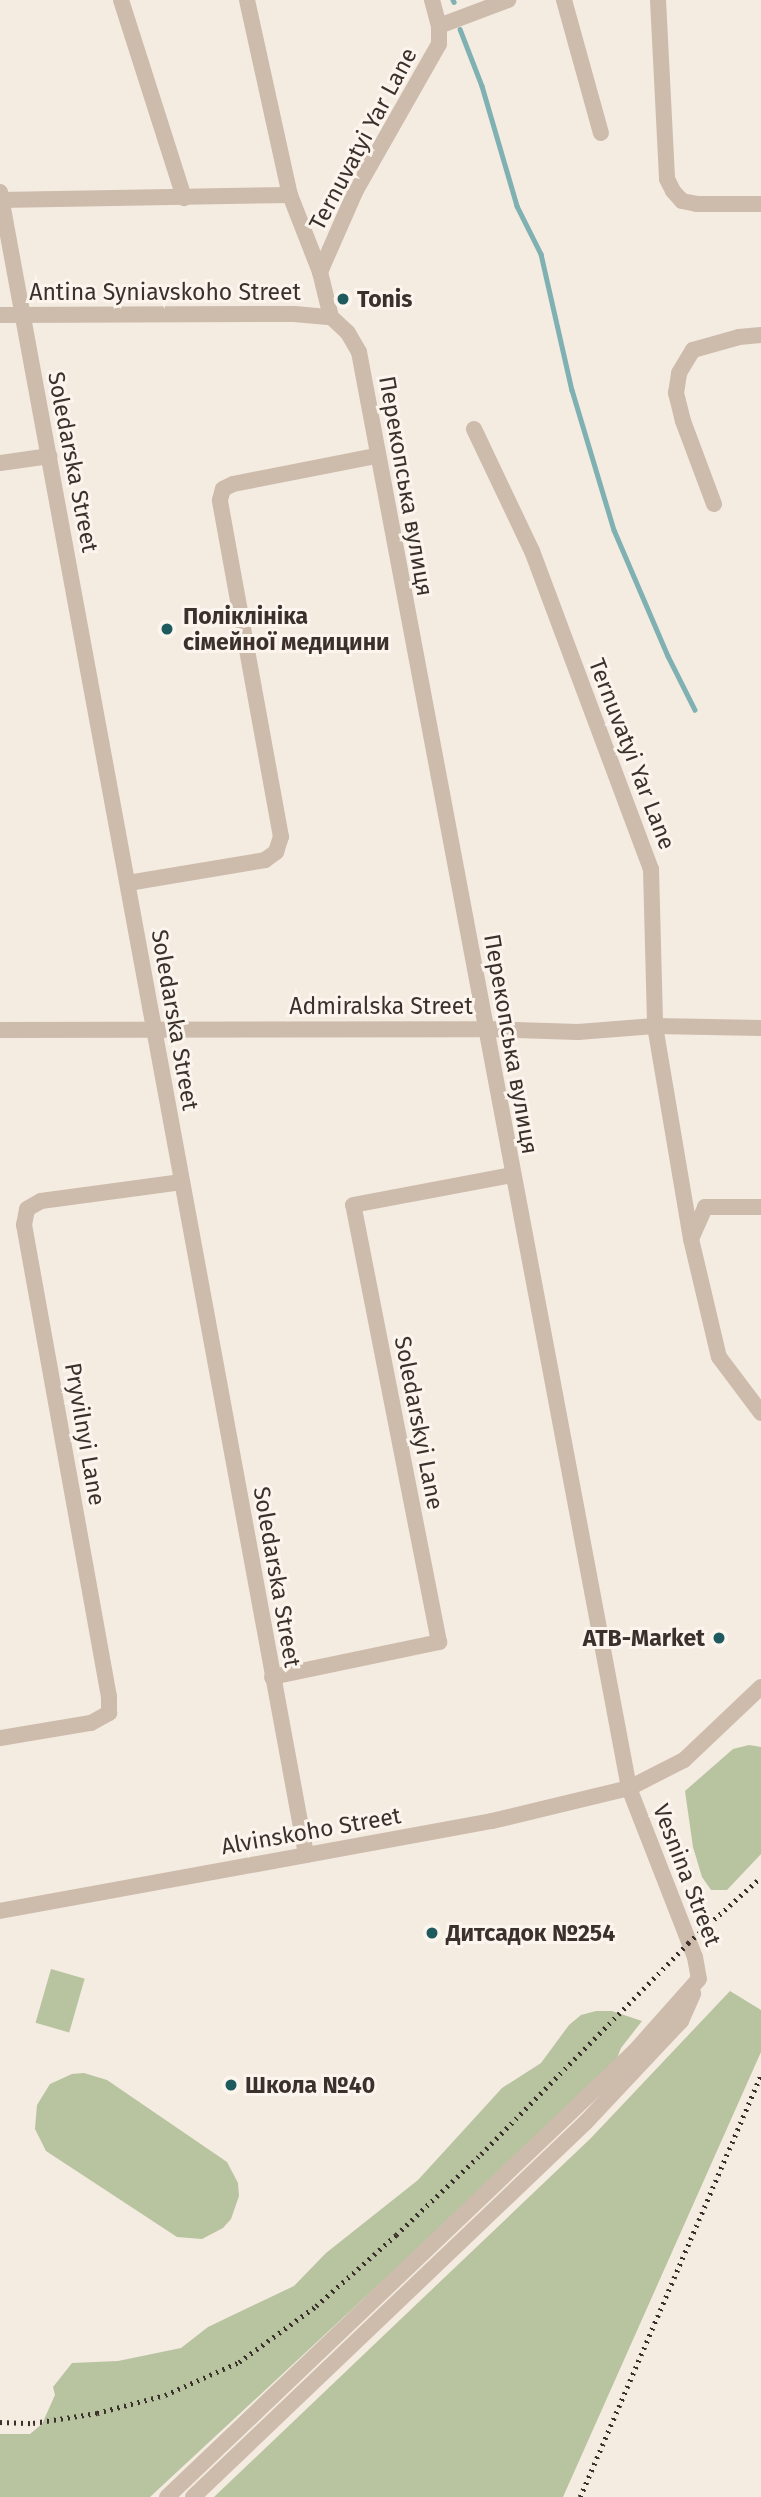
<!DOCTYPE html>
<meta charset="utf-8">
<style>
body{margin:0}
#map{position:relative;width:761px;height:2497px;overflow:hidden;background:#f4ebe1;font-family:"Fira Sans",sans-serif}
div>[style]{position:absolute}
.green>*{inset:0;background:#b8c4a0;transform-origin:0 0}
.stream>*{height:4.5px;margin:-2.25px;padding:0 2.25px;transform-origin:2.25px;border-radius:2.25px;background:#7fb0b2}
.minor>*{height:16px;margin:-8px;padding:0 8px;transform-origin:8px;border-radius:8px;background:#cdbbac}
.rail>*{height:4.5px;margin-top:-2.25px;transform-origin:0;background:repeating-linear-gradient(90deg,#3b302b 0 2px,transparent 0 7px)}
.dots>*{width:19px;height:19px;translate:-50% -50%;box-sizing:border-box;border:4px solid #fbf5ee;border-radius:50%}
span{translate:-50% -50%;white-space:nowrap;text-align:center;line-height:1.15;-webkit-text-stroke:6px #fbf5ee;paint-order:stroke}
.street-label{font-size:23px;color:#3b302b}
.poi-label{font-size:23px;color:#3b302b;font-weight:700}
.left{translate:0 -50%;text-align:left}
.right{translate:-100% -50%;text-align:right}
</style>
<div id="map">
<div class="green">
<div style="clip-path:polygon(749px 1745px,761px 1747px,761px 1854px,727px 1890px,711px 1890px,702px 1877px,693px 1847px,685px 1791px,733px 1749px)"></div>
<div style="left:51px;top:1969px;width:35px;height:56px;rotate:16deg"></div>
<div style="clip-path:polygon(730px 1991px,761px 2010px,761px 2052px,563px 2497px,214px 2497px,591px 2138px)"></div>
<div style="clip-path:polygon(596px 2011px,612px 2011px,642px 2021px,621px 2048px,614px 2066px,150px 2497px,0 2497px,0 2434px,30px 2434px,42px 2424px,55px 2395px,53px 2387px,72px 2363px,118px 2361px,181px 2348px,208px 2327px,294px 2286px,326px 2253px,418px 2180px,502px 2088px,541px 2063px,569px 2025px,581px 2015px)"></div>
<div style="clip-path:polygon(84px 2073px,107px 2080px,227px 2162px,238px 2183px,239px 2196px,231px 2219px,223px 2228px,202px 2239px,177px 2237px,46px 2151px,35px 2129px,37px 2105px,50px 2084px,72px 2074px)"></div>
</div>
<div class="stream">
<div style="left:453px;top:0;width:2px;rotate:63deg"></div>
<div style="left:460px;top:29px;width:61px;rotate:68.9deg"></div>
<div style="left:482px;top:86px;width:125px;rotate:73.7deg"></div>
<div style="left:517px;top:206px;width:54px;rotate:63.4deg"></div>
<div style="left:541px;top:254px;width:139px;rotate:77.2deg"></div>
<div style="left:572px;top:390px;width:146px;rotate:73.3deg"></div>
<div style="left:614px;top:530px;width:137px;rotate:66.8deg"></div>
<div style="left:668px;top:656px;width:60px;rotate:63.4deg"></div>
</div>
<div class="minor">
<div style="left:121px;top:0;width:208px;rotate:72.3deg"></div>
<div style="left:247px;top:0;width:200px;rotate:77.6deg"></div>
<div style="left:290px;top:195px;width:83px;rotate:68.7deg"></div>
<div style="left:320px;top:272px;width:46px;rotate:76.3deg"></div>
<div style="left:432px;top:0;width:27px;rotate:75deg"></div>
<div style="left:564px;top:0;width:138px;rotate:74.5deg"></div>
<div style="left:658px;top:0;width:179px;rotate:87.1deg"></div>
<div style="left:667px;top:179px;width:13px;rotate:63deg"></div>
<div style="left:673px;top:191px;width:13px;rotate:48deg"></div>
<div style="left:682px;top:201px;width:15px;rotate:11deg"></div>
<div style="left:697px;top:204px;width:64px"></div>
<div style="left:0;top:192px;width:1691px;rotate:79.57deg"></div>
<div style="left:0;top:200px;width:290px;rotate:-1deg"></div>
<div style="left:320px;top:272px;width:90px;rotate:-66.3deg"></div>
<div style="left:356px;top:190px;width:168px;rotate:-60.4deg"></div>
<div style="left:439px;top:44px;width:18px;rotate:-90deg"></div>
<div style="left:439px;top:26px;width:74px;rotate:-20.6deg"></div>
<div style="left:0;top:315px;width:294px;rotate:-0.2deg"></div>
<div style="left:294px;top:314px;width:37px;rotate:5deg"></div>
<div style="left:331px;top:317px;width:23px;rotate:43deg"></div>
<div style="left:348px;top:333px;width:22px;rotate:60deg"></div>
<div style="left:359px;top:352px;width:1461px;rotate:79.35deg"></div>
<div style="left:629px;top:1788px;width:181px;rotate:68.7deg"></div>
<div style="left:695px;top:1957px;width:22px;rotate:80deg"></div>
<div style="left:474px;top:429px;width:135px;rotate:64.6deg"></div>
<div style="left:532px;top:551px;width:340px;rotate:69.5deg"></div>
<div style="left:651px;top:869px;width:157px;rotate:88.5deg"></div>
<div style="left:655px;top:1026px;width:216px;rotate:80.4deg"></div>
<div style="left:691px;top:1239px;width:35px;rotate:-66deg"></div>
<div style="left:705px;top:1207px;width:56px"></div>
<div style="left:0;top:463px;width:50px;rotate:-8deg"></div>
<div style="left:714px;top:504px;width:89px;rotate:-110.5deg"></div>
<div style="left:683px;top:421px;width:29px;rotate:-104deg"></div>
<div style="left:676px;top:393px;width:20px;rotate:-81deg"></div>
<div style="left:679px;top:373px;width:27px;rotate:-59deg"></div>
<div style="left:693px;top:350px;width:48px;rotate:-15.8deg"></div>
<div style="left:739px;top:337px;width:22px;rotate:-5deg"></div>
<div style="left:128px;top:883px;width:139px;rotate:-9.5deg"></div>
<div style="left:265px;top:860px;width:14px;rotate:-36deg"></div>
<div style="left:276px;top:852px;width:16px;rotate:-72deg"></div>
<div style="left:281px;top:837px;width:342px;rotate:-100.3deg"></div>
<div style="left:220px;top:500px;width:11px;rotate:-75deg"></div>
<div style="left:223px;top:489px;width:11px;rotate:-27deg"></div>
<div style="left:233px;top:484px;width:146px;rotate:-11.1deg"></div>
<div style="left:0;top:1030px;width:487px;rotate:-0.1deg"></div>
<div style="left:487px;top:1029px;width:91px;rotate:1.9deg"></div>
<div style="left:578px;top:1032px;width:77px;rotate:-4.5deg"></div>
<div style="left:655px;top:1026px;width:106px;rotate:1.1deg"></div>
<div style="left:691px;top:1239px;width:121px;rotate:76.7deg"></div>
<div style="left:719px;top:1357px;width:70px;rotate:53.1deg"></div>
<div style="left:272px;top:1677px;width:171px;rotate:-11.8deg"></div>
<div style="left:439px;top:1642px;width:445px;rotate:-101.1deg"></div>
<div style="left:353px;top:1205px;width:162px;rotate:-10.7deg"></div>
<div style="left:0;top:1738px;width:92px;rotate:-9.4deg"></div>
<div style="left:91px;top:1723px;width:21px;rotate:-29deg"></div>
<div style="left:109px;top:1713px;width:16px;rotate:-90deg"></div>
<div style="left:109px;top:1697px;width:480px;rotate:-100.2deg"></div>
<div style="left:24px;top:1225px;width:16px;rotate:-79deg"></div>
<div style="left:27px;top:1209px;width:16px;rotate:-30deg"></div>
<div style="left:41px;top:1201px;width:142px;rotate:-7.7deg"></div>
<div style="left:0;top:1911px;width:500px;rotate:-10.37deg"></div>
<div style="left:492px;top:1821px;width:141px;rotate:-13.5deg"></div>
<div style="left:629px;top:1788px;width:62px;rotate:-27deg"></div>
<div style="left:684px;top:1760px;width:106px;rotate:-43.5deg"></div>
<div style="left:167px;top:2497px;width:646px;rotate:-43.62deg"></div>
<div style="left:635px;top:2051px;width:96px;rotate:-48.4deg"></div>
<div style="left:193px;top:2497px;width:543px;rotate:-43.66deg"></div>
<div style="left:586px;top:2122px;width:139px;rotate:-46.8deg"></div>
<div style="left:681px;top:2021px;width:30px;rotate:-66deg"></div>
</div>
<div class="rail">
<div style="left:0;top:2422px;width:33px;rotate:2deg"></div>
<div style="left:33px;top:2423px;width:65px;rotate:-8.9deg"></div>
<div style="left:97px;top:2413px;width:70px;rotate:-14.8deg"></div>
<div style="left:165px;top:2395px;width:81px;rotate:-24deg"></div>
<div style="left:239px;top:2362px;width:95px;rotate:-36deg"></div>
<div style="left:316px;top:2306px;width:107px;rotate:-41.6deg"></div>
<div style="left:396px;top:2235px;width:117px;rotate:-43.6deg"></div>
<div style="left:481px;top:2154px;width:296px;rotate:-45.5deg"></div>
<div style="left:688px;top:1943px;width:98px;rotate:-42.1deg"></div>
<div style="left:580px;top:2497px;width:460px;rotate:-66.8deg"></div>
</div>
<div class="dots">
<div style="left:343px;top:299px;background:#1f5a5e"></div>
<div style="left:167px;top:629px;background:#1f5a5e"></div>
<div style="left:719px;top:1638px;background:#1f5a5e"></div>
<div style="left:432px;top:1933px;background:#1f5a5e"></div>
<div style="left:231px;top:2085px;background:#1f5a5e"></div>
</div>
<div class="street-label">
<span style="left:363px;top:139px;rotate:-62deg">Ternuvatyi Yar Lane</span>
<span style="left:165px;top:292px">Antina Syniavskoho Street</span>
<span style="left:73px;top:462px;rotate:79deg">Soledarska Street</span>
<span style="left:406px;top:486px;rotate:80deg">Перекопська вулиця</span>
<span style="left:632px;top:754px;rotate:69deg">Ternuvatyi Yar Lane</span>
<span style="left:381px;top:1006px">Admiralska Street</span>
<span style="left:175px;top:1020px;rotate:80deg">Soledarska Street</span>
<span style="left:511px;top:1044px;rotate:80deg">Перекопська вулиця</span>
<span style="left:419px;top:1423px;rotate:79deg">Soledarskyi Lane</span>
<span style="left:85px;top:1434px;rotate:80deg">Pryvilnyi Lane</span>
<span style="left:277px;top:1577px;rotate:80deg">Soledarska Street</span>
<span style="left:311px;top:1831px;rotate:-10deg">Alvinskoho Street</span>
<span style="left:687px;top:1875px;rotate:69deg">Vesnina Street</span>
</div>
<div class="poi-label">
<span class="left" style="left:357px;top:299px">Tonis</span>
<span class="left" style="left:183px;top:629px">Поліклініка<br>сімейної медицини</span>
<span class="right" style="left:705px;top:1638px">ATB-Market</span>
<span class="left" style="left:446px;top:1933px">Дитсадок №254</span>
<span class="left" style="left:245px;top:2085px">Школа №40</span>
</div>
</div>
